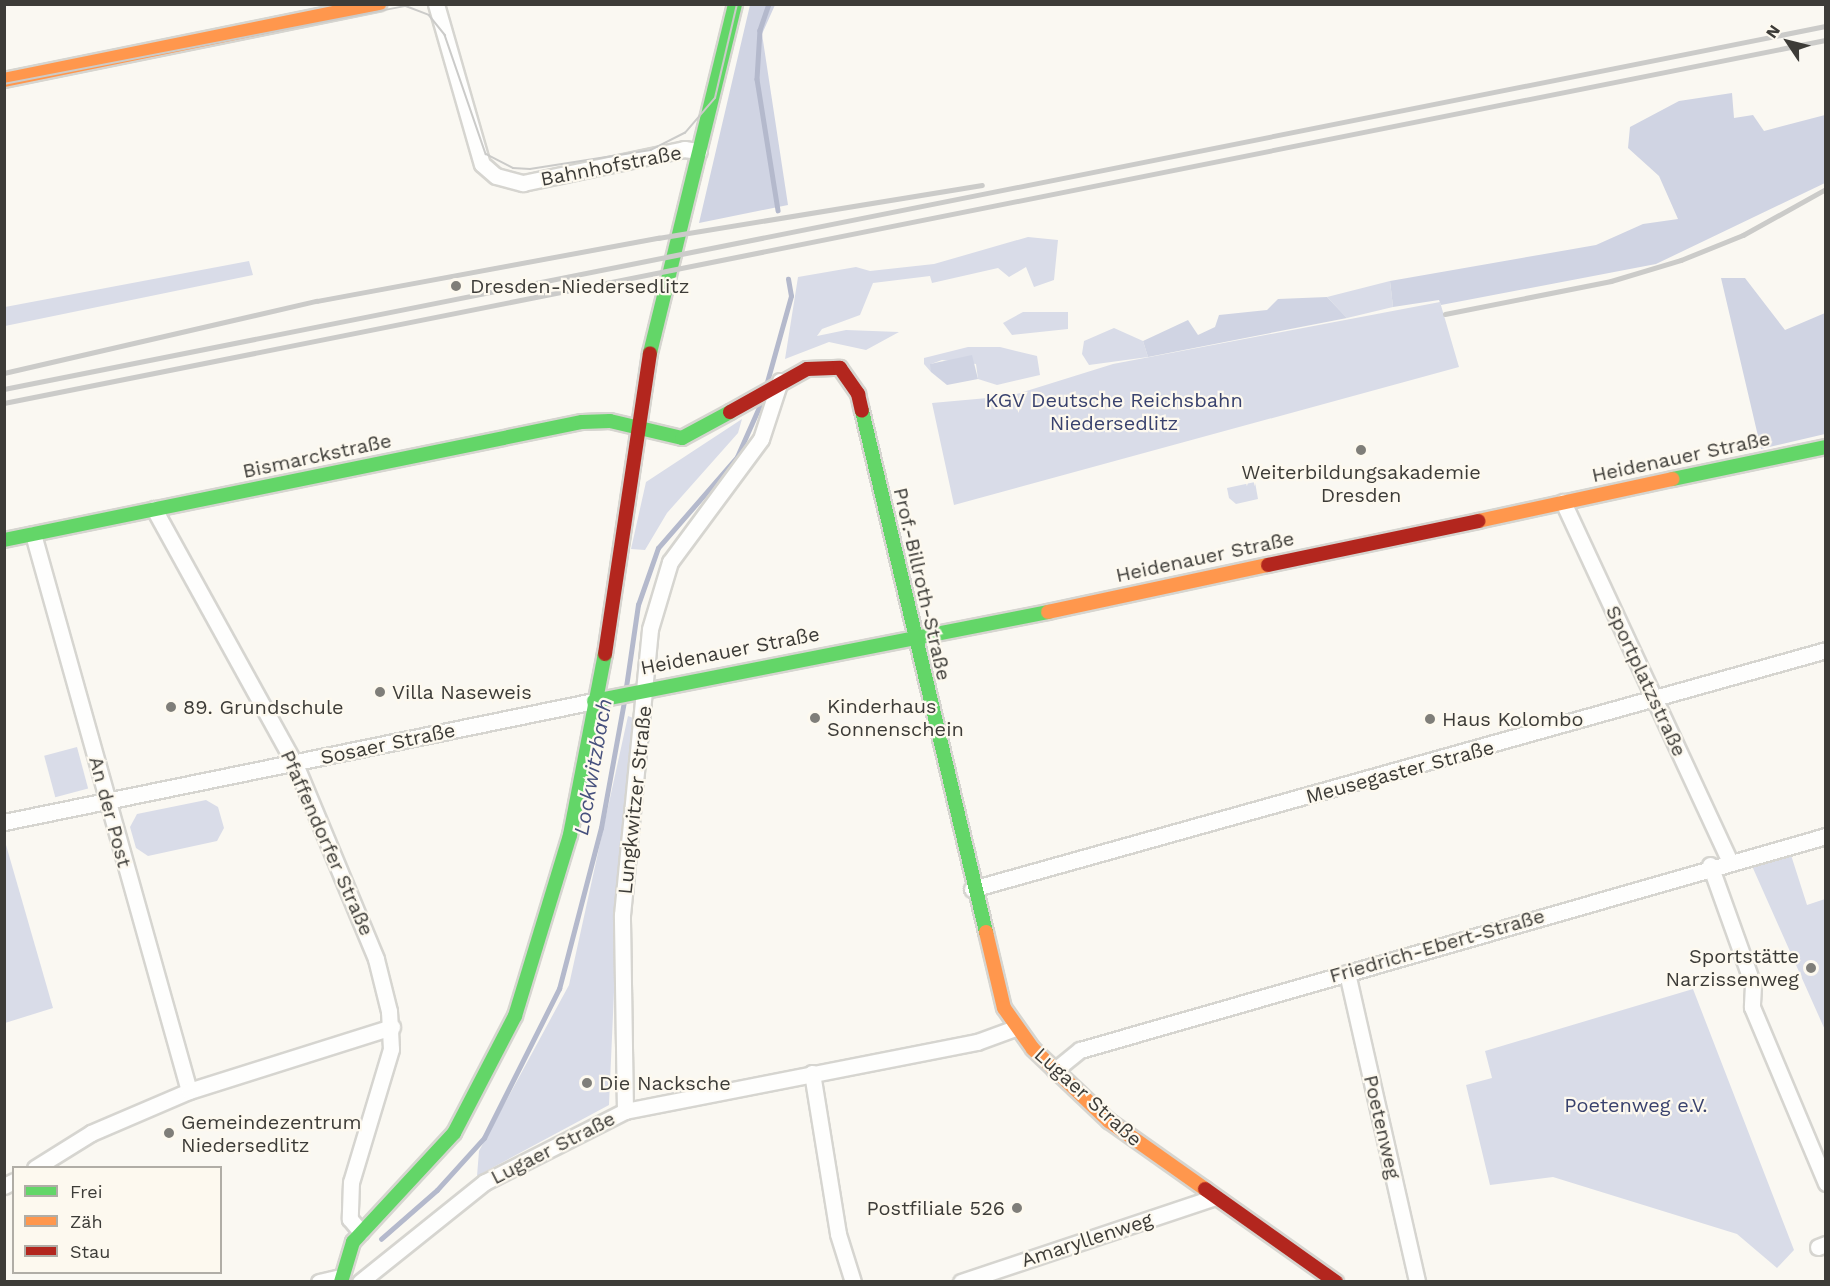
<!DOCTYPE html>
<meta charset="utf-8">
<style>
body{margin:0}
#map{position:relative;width:1830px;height:1286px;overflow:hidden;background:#faf8f2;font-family:"Work Sans",sans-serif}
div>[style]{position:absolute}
.green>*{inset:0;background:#d9dce8;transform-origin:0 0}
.forest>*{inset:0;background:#d0d4e3}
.stream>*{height:4.5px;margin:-2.25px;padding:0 2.25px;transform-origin:2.25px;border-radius:2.25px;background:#b4b9cc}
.roads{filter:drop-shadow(2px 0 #d6d5d0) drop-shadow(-2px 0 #d6d5d0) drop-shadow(0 2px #d6d5d0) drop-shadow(0 -2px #d6d5d0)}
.street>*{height:15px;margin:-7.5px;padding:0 7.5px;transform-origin:7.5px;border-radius:7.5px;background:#fefefd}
.fast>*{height:14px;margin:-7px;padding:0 7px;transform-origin:7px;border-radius:7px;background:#63d668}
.slow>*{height:14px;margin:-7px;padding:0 7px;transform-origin:7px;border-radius:7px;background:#ff974d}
.jam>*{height:14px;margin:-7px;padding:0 7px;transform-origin:7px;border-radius:7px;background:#b3261e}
.tram>*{height:1.5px;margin:-0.75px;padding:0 0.75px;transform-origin:0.75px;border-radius:0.75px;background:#cbcbc9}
.rail>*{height:4.5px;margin:-2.25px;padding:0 2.25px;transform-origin:2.25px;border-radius:2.25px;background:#cbcbc9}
.dots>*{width:16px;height:16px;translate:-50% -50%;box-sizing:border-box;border:3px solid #fdf9ef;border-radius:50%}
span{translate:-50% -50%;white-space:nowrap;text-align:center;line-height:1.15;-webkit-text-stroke:4.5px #fdf9ef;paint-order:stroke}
.street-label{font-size:20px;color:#3d3c38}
.poi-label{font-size:20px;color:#3d3c38}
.left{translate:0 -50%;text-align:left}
.right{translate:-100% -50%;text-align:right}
.park-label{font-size:20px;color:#39426e}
.water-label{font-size:21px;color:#46507d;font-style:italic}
.frame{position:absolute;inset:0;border:6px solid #3d3c38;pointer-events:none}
.legend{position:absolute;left:12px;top:1166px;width:210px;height:108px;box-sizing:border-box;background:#fdf9ef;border:2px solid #b0ada6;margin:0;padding:8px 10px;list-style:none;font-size:18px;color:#3d3c38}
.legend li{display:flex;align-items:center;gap:12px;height:30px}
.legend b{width:30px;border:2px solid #b0ada6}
.north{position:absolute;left:1758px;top:12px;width:60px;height:60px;-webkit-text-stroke:4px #fdf9ef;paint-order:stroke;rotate:305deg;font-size:16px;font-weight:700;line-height:24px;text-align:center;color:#3d3c38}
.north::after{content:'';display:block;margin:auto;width:21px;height:27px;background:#3d3c38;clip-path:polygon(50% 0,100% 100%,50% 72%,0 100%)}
</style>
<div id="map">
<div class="green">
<div style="clip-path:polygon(1028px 237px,1058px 240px,1054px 280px,1034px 287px,1026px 267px,1009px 277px,998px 268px,932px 283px,930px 276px,873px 283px,860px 315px,822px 329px,817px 336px,846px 330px,899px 332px,866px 350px,829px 342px,785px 359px,798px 277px,856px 267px,870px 271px,934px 264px)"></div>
<div style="clip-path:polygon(249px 261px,253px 275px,5px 326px,5px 307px)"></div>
<div style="clip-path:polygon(1390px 281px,1393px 307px,1347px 318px,1327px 297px)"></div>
<div style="clip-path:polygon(1440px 302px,1459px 367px,954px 505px,932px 403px,1010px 396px,1113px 364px)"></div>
<div style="clip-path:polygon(1023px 312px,1068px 312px,1068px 329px,1012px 335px,1003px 323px)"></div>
<div style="clip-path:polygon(1114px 328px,1143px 341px,1148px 357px,1089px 365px,1082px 354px,1084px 341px)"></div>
<div style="clip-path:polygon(968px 347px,1000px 347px,1037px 356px,1040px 375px,997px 385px,978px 379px,976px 364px,942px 360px,931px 364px,931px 372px,924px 364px,924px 358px)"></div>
<div style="clip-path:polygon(742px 419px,738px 433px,667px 513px,645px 550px,631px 549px,646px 482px)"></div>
<div style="clip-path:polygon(1255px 482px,1258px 499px,1236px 504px,1229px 498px,1227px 488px)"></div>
<div style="clip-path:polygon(628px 716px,636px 719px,620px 857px,609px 1105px,477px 1176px,479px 1151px,569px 985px)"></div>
<div style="left:77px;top:747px;width:43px;height:34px;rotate:75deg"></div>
<div style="clip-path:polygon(206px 800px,218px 807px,224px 828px,217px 841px,148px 856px,136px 848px,130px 827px,137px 814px)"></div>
<div style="clip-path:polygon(4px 838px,53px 1008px,5px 1023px,4px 1023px)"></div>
<div style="clip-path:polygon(1791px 855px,1807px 905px,1825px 899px,1825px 1030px,1752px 866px)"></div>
<div style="clip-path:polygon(1693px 989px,1794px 1250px,1777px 1268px,1737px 1234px,1553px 1177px,1490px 1185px,1466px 1085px,1492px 1078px,1485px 1051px)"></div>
</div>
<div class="forest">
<div style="clip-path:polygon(750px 5px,775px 5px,762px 34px,788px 205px,699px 223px)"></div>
<div style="clip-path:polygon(1732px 93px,1734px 118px,1753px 115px,1764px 131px,1825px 115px,1825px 183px,1656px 264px,1441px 305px,1439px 300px,1393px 307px,1390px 281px,1596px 245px,1643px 224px,1678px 219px,1659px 176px,1628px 148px,1630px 127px,1679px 101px)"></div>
<div style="clip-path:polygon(1721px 278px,1745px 278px,1785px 330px,1825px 313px,1825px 434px,1761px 449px)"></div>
<div style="clip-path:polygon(1327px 297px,1347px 318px,1148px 357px,1143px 341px,1188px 320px,1198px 335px,1215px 327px,1219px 315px,1267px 310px,1278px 299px)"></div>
<div style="clip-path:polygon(972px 355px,978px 379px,947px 385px,931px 372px,930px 364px)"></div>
</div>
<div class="stream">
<div style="left:769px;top:4px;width:28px;rotate:109deg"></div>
<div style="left:760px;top:30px;width:49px;rotate:93.5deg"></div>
<div style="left:757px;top:79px;width:133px;rotate:80.9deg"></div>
<div style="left:767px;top:382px;width:89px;rotate:-74.4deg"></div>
<div style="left:791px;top:296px;width:17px;rotate:-100deg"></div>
<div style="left:626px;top:687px;width:83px;rotate:-81.7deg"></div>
<div style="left:638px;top:605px;width:60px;rotate:-70.7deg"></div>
<div style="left:658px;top:548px;width:121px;rotate:-49deg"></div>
<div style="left:737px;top:457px;width:57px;rotate:-66.1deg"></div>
<div style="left:381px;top:1239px;width:74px;rotate:-41.2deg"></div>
<div style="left:437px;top:1190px;width:70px;rotate:-47.9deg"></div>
<div style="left:484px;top:1138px;width:167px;rotate:-63.3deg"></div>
<div style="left:559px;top:989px;width:166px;rotate:-75.4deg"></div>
<div style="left:601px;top:828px;width:128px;rotate:-79.7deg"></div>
</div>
<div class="roads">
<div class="street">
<div style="left:436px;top:4px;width:166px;rotate:74deg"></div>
<div style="left:482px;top:164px;width:18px;rotate:41deg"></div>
<div style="left:496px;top:176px;width:28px;rotate:15deg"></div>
<div style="left:523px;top:183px;width:165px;rotate:-11.9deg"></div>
<div style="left:684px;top:149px;width:15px;rotate:8deg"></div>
<div style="left:1563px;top:502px;width:395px;rotate:65.1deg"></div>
<div style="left:154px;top:509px;width:291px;rotate:61.1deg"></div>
<div style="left:295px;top:764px;width:211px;rotate:67.4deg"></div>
<div style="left:376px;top:959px;width:54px;rotate:76deg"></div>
<div style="left:389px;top:1011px;width:38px;rotate:87deg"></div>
<div style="left:391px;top:1049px;width:139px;rotate:106.7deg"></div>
<div style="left:351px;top:1182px;width:37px;rotate:92deg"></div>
<div style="left:350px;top:1219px;width:17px;rotate:50deg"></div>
<div style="left:33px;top:534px;width:578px;rotate:74.35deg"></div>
<div style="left:4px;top:822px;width:602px;rotate:-11.59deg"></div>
<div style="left:1710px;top:865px;width:127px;rotate:70.3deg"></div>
<div style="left:1753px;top:985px;width:22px;rotate:93deg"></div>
<div style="left:1752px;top:1007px;width:191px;rotate:67.2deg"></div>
<div style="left:972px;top:889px;width:887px;rotate:-15.63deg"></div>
<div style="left:1347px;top:973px;width:317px;rotate:77.2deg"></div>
<div style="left:1055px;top:1070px;width:32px;rotate:-39deg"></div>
<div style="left:1080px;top:1050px;width:776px;rotate:-16.01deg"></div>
<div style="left:812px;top:1073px;width:163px;rotate:80.8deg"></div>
<div style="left:838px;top:1234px;width:50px;rotate:72.6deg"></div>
<div style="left:625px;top:1111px;width:196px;rotate:-90.9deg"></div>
<div style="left:622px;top:915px;width:287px;rotate:-84.4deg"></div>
<div style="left:650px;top:629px;width:70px;rotate:-73.4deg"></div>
<div style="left:670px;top:562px;width:153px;rotate:-53.5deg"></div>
<div style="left:761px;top:439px;width:61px;rotate:-71.9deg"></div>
<div style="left:35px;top:1168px;width:66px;rotate:-32deg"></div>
<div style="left:91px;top:1133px;width:107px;rotate:-23.2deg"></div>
<div style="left:189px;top:1091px;width:213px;rotate:-17.5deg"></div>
<div style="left:4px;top:1186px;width:11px;rotate:-27deg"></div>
<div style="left:1818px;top:1247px;width:9px;rotate:-21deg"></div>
<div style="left:319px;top:1282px;width:22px;rotate:-13deg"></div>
<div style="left:360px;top:1282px;width:160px;rotate:-38.7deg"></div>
<div style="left:485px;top:1182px;width:157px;rotate:-26.9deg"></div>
<div style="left:625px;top:1111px;width:359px;rotate:-11.1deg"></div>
<div style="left:977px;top:1042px;width:40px;rotate:-20.2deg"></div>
<div style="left:961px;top:1282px;width:265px;rotate:-18.5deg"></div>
</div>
<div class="fast">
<div style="left:650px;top:353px;width:359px;rotate:-76.3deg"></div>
<div style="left:862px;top:411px;width:536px;rotate:76.61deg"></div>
<div style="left:1673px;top:479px;width:156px;rotate:-11.8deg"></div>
<div style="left:4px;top:540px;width:590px;rotate:-11.54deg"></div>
<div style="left:582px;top:422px;width:28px;rotate:-2deg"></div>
<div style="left:610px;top:421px;width:74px;rotate:13.3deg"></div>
<div style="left:682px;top:438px;width:55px;rotate:-28.4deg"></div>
<div style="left:594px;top:701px;width:463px;rotate:-11.1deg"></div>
<div style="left:341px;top:1282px;width:42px;rotate:-73.3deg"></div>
<div style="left:353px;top:1242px;width:149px;rotate:-47.2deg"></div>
<div style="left:454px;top:1133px;width:132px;rotate:-62.5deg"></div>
<div style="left:515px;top:1016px;width:189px;rotate:-73.1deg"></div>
<div style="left:570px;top:835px;width:184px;rotate:-79.1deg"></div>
</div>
<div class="slow">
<div style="left:4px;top:80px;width:383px;rotate:-11.5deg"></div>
<div style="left:1478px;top:521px;width:199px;rotate:-12.2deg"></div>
<div style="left:1048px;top:612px;width:225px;rotate:-12.1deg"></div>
<div style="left:986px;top:932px;width:78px;rotate:76.7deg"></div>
<div style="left:1004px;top:1008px;width:50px;rotate:54.7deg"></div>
<div style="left:1033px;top:1049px;width:105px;rotate:43.5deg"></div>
<div style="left:1109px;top:1121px;width:118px;rotate:35.3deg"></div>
</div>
<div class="jam">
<div style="left:730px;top:412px;width:88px;rotate:-29.2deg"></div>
<div style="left:807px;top:369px;width:33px;rotate:-2deg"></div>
<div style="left:840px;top:368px;width:32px;rotate:55deg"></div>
<div style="left:858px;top:394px;width:17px;rotate:77deg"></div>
<div style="left:1268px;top:565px;width:215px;rotate:-11.8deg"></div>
<div style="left:605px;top:654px;width:304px;rotate:-81.5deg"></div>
<div style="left:1205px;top:1189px;width:161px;rotate:35.4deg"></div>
</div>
</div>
<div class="tram">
<div style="left:4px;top:84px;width:409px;rotate:-11deg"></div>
<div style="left:406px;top:6px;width:25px;rotate:21deg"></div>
<div style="left:429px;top:15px;width:26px;rotate:51deg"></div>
<div style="left:445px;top:35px;width:126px;rotate:71deg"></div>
<div style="left:486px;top:154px;width:30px;rotate:27deg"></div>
<div style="left:513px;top:168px;width:17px;rotate:3deg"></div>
<div style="left:530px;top:169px;width:122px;rotate:-8.9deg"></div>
<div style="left:651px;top:150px;width:38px;rotate:-27deg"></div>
<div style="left:685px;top:133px;width:46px;rotate:-49.4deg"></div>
<div style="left:715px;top:98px;width:97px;rotate:-76.8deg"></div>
</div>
<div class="rail">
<div style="left:1445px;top:314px;width:169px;rotate:-11.2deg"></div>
<div style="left:1611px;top:281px;width:73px;rotate:-16.7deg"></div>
<div style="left:1681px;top:260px;width:67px;rotate:-22deg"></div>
<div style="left:1743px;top:235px;width:95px;rotate:-29deg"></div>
<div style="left:4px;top:373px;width:321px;rotate:-13deg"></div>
<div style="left:317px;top:301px;width:347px;rotate:-10.5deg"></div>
<div style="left:658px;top:238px;width:328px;rotate:-9.3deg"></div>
<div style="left:4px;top:389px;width:1858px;rotate:-11.27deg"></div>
<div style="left:4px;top:403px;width:1858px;rotate:-11.27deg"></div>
</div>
<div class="dots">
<div style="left:456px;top:286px;background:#7f7e79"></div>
<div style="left:1361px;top:450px;background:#7f7e79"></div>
<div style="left:380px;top:692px;background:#7f7e79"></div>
<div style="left:171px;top:707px;background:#7f7e79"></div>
<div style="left:815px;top:718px;background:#7f7e79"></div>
<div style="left:1430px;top:719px;background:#7f7e79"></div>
<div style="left:1811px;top:968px;background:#7f7e79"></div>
<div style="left:587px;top:1083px;background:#7f7e79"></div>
<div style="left:169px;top:1133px;background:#7f7e79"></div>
<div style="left:1017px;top:1208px;background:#7f7e79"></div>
</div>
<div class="street-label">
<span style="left:611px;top:166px;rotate:-11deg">Bahnhofstraße</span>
<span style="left:317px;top:456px;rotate:-12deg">Bismarckstraße</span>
<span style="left:1681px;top:457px;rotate:-12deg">Heidenauer Straße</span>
<span style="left:1205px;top:557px;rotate:-12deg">Heidenauer Straße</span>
<span style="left:922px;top:584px;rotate:77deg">Prof.-Billroth-Straße</span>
<span style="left:730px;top:651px;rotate:-11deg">Heidenauer Straße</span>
<span style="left:1646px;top:681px;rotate:65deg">Sportplatzstraße</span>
<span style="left:388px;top:744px;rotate:-12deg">Sosaer Straße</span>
<span style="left:1400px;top:772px;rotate:-15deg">Meusegaster Straße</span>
<span style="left:635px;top:800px;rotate:-84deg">Lungkwitzer Straße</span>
<span style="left:110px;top:812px;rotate:75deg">An der Post</span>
<span style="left:327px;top:843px;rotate:66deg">Pfaffendorfer Straße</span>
<span style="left:1437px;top:946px;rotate:-16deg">Friedrich-Ebert-Straße</span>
<span style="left:1088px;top:1097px;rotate:42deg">Lugaer Straße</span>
<span style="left:1382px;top:1127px;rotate:77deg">Poetenweg</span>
<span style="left:553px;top:1148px;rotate:-27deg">Lugaer Straße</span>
<span style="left:1087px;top:1240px;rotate:-18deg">Amaryllenweg</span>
</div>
<div class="poi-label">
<span class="left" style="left:470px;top:286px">Dresden-Niedersedlitz</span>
<span style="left:1361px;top:484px">Weiterbildungsakademie<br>Dresden</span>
<span class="left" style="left:392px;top:692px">Villa Naseweis</span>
<span class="left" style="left:827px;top:718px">Kinderhaus<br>Sonnenschein</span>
<span class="left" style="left:183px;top:707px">89. Grundschule</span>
<span class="left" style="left:1442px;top:719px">Haus Kolombo</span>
<span class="right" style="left:1799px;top:968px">Sportstätte<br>Narzissenweg</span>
<span class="left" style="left:599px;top:1083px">Die Nacksche</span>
<span class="left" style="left:181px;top:1134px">Gemeindezentrum<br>Niedersedlitz</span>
<span class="right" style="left:1005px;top:1208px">Postfiliale 526</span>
</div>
<div class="park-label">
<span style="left:1114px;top:412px">KGV Deutsche Reichsbahn<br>Niedersedlitz</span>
<span style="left:1636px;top:1105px">Poetenweg e.V.</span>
</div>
<div class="water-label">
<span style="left:593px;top:767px;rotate:-80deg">Lockwitzbach</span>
</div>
<div class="frame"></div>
<ul class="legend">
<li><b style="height:8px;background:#63d668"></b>Frei</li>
<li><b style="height:8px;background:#ff974d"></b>Zäh</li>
<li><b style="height:8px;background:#b3261e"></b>Stau</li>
</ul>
<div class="north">N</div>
</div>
